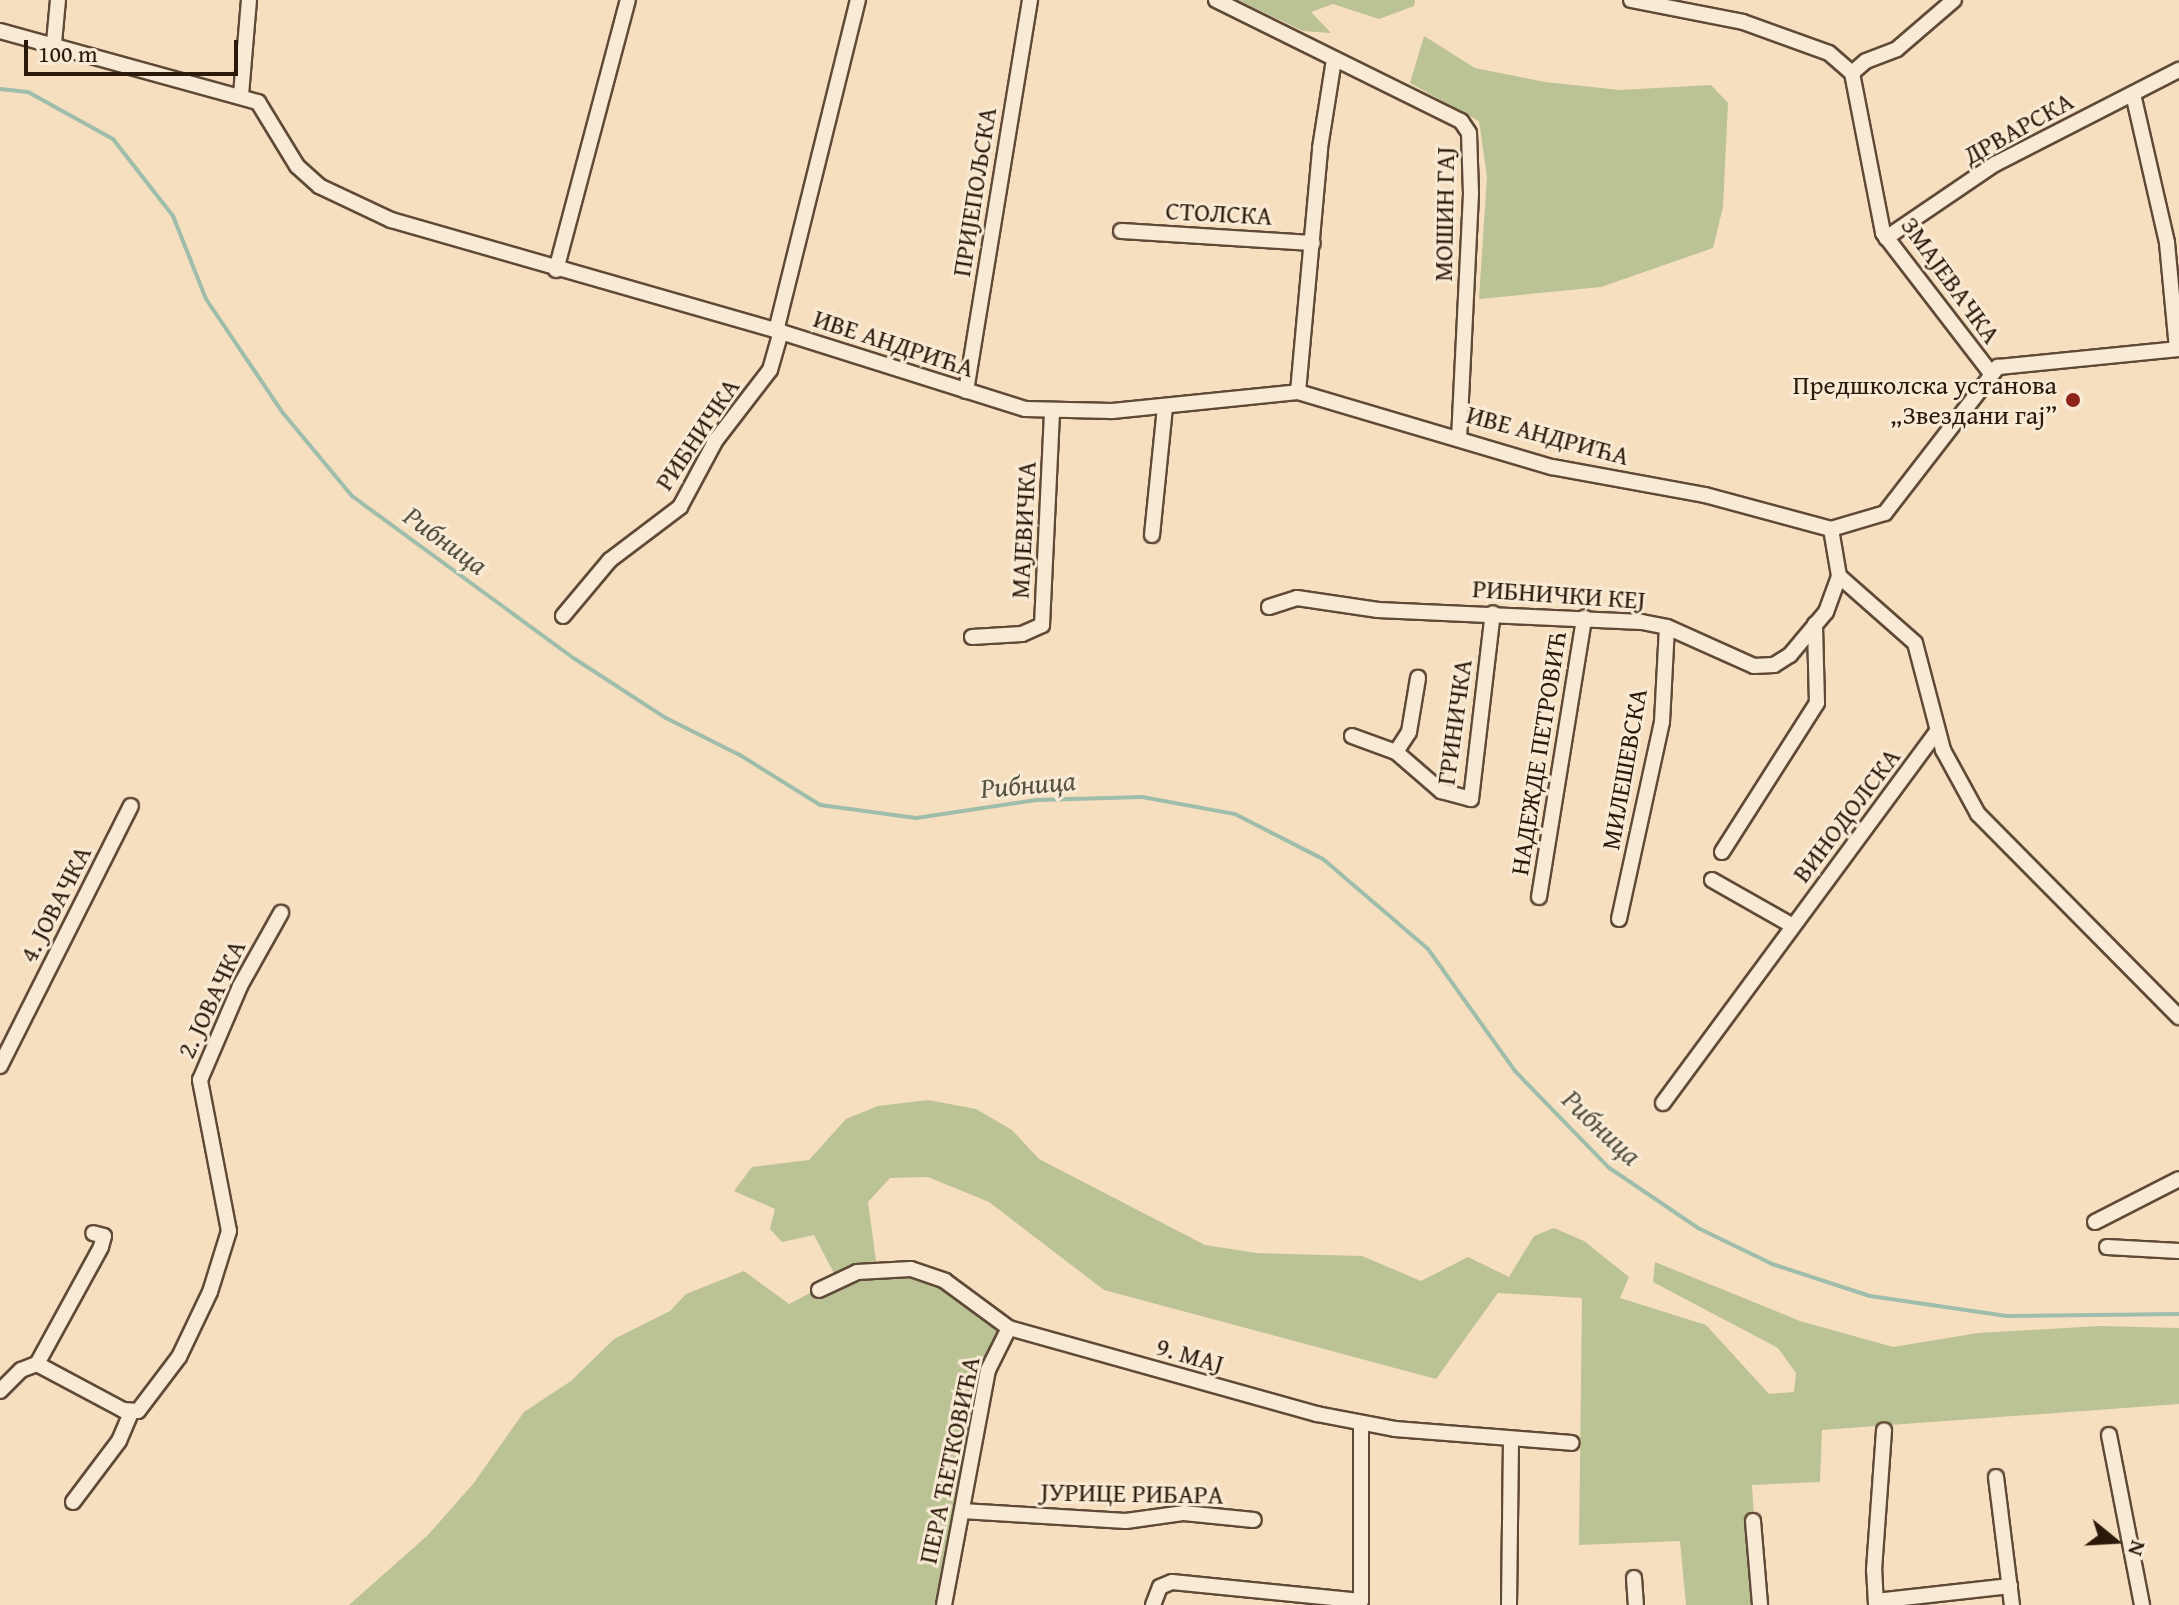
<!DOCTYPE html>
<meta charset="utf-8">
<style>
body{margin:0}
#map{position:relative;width:2179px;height:1605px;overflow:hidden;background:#f6dfbf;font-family:"Gentium Book Plus",serif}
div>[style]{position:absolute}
.green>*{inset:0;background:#bbc293}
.stream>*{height:4px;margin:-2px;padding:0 2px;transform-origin:2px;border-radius:2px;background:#9ebdab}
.roads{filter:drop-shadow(2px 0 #5f4a37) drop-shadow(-2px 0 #5f4a37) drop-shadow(0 2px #5f4a37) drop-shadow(0 -2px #5f4a37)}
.minor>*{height:14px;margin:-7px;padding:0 7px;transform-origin:7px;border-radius:7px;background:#f9ead5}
.dots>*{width:22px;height:22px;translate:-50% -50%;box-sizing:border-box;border:4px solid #f9ead5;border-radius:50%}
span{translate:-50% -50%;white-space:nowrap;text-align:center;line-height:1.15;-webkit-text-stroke:6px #f9ead5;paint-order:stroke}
.street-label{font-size:26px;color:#2d190a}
.poi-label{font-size:26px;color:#2d190a}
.right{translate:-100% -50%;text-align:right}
.water-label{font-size:28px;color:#555242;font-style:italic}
.north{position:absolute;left:2075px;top:1501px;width:80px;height:80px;-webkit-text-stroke:6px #f9ead5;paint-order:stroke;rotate:108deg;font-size:22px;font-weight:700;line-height:32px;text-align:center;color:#2d190a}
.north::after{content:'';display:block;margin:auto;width:28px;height:36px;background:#2d190a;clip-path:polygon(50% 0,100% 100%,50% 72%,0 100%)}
.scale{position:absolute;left:24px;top:40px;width:214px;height:36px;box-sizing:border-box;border:4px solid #2d190a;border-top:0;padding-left:10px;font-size:24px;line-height:28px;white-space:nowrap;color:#2d190a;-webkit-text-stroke:6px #f9ead5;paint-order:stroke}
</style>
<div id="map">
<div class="green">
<div style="clip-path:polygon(1238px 0,1415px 0,1414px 6px,1379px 19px,1333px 4px,1311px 12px,1331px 33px,1303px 31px)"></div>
<div style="clip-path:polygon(1424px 36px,1475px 68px,1545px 82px,1620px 90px,1711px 85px,1728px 103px,1723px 207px,1713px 248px,1601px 287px,1479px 299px,1487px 177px,1479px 121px,1410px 83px)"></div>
<div style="clip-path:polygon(928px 1100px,976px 1109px,1012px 1130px,1039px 1159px,1205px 1245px,1256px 1253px,1362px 1256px,1421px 1281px,1468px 1257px,1509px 1277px,1534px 1236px,1554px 1228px,1584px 1241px,1629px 1277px,1620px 1298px,1706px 1325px,1769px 1394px,1794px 1392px,1796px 1373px,1778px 1348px,1653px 1282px,1655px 1262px,1800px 1321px,1893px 1347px,1978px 1333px,2099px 1326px,2179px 1328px,2179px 1404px,1822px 1430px,1820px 1482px,1752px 1485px,1760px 1605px,1686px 1605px,1680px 1541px,1579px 1545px,1582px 1298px,1498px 1293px,1436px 1379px,1104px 1290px,989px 1202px,928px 1177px,890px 1178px,868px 1202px,877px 1268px,928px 1273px,1009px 1328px,996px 1351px,944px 1605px,349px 1605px,428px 1535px,473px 1484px,524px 1412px,571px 1381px,614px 1339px,670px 1311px,686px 1294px,744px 1271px,789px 1304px,837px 1279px,814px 1235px,782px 1242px,770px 1229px,775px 1209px,734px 1191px,752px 1167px,809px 1160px,846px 1119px,878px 1106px)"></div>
</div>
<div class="stream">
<div style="left:0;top:89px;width:28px;rotate:6deg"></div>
<div style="left:28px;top:92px;width:97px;rotate:28.9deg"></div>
<div style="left:113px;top:139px;width:98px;rotate:52.1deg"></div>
<div style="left:173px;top:216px;width:89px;rotate:68.3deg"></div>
<div style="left:206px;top:299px;width:138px;rotate:56deg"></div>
<div style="left:283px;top:413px;width:108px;rotate:50.3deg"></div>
<div style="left:352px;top:496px;width:276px;rotate:36.2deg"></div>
<div style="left:575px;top:659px;width:108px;rotate:33deg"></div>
<div style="left:666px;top:718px;width:83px;rotate:26.6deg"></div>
<div style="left:740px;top:755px;width:94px;rotate:32deg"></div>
<div style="left:820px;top:805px;width:97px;rotate:7.7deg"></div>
<div style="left:916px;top:818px;width:122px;rotate:-8.5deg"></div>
<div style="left:1037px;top:800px;width:105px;rotate:-1.6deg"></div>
<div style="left:1142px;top:797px;width:95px;rotate:10.4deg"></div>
<div style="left:1235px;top:814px;width:99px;rotate:27.1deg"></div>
<div style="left:1323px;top:859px;width:138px;rotate:40.6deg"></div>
<div style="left:1428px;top:949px;width:150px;rotate:54.5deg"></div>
<div style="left:1515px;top:1071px;width:134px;rotate:45.9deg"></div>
<div style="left:1608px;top:1167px;width:109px;rotate:34.1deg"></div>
<div style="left:1698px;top:1228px;width:82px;rotate:25.9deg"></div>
<div style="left:1772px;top:1264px;width:103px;rotate:18.1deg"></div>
<div style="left:1870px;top:1296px;width:138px;rotate:8.3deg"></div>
<div style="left:2007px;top:1316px;width:172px;rotate:-0.7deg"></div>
</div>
<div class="roads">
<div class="minor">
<div style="left:1216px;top:0;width:273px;rotate:26.3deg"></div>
<div style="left:1461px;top:121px;width:14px;rotate:56deg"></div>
<div style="left:1469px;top:133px;width:61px;rotate:88.1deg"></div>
<div style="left:1471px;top:194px;width:244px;rotate:92.8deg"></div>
<div style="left:1631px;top:0;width:114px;rotate:11.1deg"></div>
<div style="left:1743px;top:22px;width:91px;rotate:19.8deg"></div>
<div style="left:1829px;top:53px;width:30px;rotate:41deg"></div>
<div style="left:1852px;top:73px;width:163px;rotate:79deg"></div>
<div style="left:1883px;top:233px;width:175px;rotate:52.4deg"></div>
<div style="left:0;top:31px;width:268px;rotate:15.4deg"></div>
<div style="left:258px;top:102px;width:75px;rotate:58.6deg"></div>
<div style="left:297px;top:166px;width:30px;rotate:42deg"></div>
<div style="left:319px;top:186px;width:80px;rotate:25.3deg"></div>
<div style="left:391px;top:220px;width:406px;rotate:16deg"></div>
<div style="left:781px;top:332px;width:256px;rotate:17.5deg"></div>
<div style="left:1025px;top:409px;width:87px;rotate:1.3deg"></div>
<div style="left:1112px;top:411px;width:187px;rotate:-5.8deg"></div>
<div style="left:1298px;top:392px;width:265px;rotate:16.5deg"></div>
<div style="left:1552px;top:467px;width:156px;rotate:10.4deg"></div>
<div style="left:1705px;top:495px;width:131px;rotate:15.1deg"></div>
<div style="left:1831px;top:529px;width:56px;rotate:-16.5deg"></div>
<div style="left:1885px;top:513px;width:185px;rotate:-52.3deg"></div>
<div style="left:1998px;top:367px;width:182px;rotate:-5.7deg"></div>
<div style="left:54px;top:43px;width:43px;rotate:-84.7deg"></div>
<div style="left:1852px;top:73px;width:18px;rotate:-41deg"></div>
<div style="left:1866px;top:61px;width:33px;rotate:-21deg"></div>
<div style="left:1897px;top:49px;width:75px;rotate:-40.7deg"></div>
<div style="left:2133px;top:94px;width:153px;rotate:77.1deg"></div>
<div style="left:2167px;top:243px;width:106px;rotate:84.6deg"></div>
<div style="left:241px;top:95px;width:95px;rotate:-85.2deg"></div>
<div style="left:1121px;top:231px;width:192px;rotate:3.6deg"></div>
<div style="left:1886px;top:238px;width:132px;rotate:-34.2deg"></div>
<div style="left:1995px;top:164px;width:207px;rotate:-27.1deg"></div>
<div style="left:556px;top:270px;width:279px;rotate:-75.1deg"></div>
<div style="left:776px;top:331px;width:341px;rotate:-76.1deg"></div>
<div style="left:966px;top:391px;width:396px;rotate:-80.7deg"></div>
<div style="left:1298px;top:392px;width:245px;rotate:-84.8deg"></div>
<div style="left:1320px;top:148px;width:89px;rotate:-81deg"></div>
<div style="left:1831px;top:529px;width:48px;rotate:80.3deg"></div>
<div style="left:1839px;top:576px;width:101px;rotate:41.4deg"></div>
<div style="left:1915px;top:643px;width:111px;rotate:75.3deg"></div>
<div style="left:1943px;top:750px;width:73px;rotate:61.3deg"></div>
<div style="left:1978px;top:814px;width:286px;rotate:45.3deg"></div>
<div style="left:1152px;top:535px;width:129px;rotate:-84.2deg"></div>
<div style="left:1269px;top:607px;width:29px;rotate:-18deg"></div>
<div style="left:1297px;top:598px;width:82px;rotate:8.4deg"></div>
<div style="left:1378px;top:610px;width:264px;rotate:2.6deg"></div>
<div style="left:1642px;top:622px;width:25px;rotate:11deg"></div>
<div style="left:1667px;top:627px;width:95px;rotate:24.1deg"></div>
<div style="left:1754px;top:666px;width:20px;rotate:-3deg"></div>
<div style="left:1774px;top:665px;width:19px;rotate:-32deg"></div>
<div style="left:1790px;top:655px;width:56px;rotate:-50.1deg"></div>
<div style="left:1826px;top:612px;width:38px;rotate:-70deg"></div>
<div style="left:563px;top:616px;width:73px;rotate:-50deg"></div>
<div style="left:610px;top:560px;width:88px;rotate:-37.1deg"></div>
<div style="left:680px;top:507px;width:76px;rotate:-61.8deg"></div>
<div style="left:716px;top:440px;width:88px;rotate:-52.4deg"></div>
<div style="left:770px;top:370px;width:40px;rotate:-74deg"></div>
<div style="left:972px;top:637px;width:50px;rotate:-3.4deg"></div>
<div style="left:1022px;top:634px;width:22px;rotate:-24deg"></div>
<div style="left:1042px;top:625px;width:212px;rotate:-87.3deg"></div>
<div style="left:1352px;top:736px;width:47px;rotate:20deg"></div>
<div style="left:1396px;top:752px;width:60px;rotate:40.9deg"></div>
<div style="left:1441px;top:791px;width:31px;rotate:15deg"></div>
<div style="left:1471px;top:799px;width:187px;rotate:-83.3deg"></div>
<div style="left:1396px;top:752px;width:24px;rotate:-57deg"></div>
<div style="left:1409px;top:732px;width:55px;rotate:-80.5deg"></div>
<div style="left:1722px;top:852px;width:177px;rotate:-57.5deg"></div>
<div style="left:1817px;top:703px;width:79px;rotate:-91.5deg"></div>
<div style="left:1712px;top:880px;width:93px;rotate:29.6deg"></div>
<div style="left:1539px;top:897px;width:283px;rotate:-80.8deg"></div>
<div style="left:1619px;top:919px;width:202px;rotate:-77.7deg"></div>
<div style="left:1662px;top:722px;width:95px;rotate:-87deg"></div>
<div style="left:0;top:1066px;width:291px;rotate:-63.3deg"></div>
<div style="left:1663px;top:1103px;width:461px;rotate:-53.6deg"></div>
<div style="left:2095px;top:1222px;width:94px;rotate:-27.1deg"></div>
<div style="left:2107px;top:1247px;width:72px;rotate:3.2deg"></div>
<div style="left:819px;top:1290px;width:42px;rotate:-25.3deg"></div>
<div style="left:857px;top:1272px;width:54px;rotate:-3.2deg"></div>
<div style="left:911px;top:1269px;width:36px;rotate:19deg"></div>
<div style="left:945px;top:1281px;width:79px;rotate:36.3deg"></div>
<div style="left:1009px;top:1328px;width:320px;rotate:15.6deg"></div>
<div style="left:1317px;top:1414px;width:79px;rotate:10.9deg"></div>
<div style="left:1395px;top:1429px;width:177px;rotate:4.5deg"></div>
<div style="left:37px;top:1364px;width:133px;rotate:-61.3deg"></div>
<div style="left:101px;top:1247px;width:11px;rotate:-75deg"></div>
<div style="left:104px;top:1236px;width:11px;rotate:-165deg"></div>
<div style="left:0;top:1391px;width:30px;rotate:-45deg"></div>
<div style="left:21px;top:1370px;width:17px;rotate:-21deg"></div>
<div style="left:37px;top:1364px;width:98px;rotate:28.1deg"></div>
<div style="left:123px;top:1410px;width:15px;rotate:4deg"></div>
<div style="left:138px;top:1411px;width:68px;rotate:-52.8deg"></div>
<div style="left:179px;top:1357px;width:72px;rotate:-64.5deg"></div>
<div style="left:210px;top:1292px;width:64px;rotate:-72.7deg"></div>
<div style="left:229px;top:1231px;width:154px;rotate:-100.9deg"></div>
<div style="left:200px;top:1080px;width:102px;rotate:-66.9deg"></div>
<div style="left:240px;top:986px;width:84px;rotate:-60.7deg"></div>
<div style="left:2109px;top:1435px;width:173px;rotate:79deg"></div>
<div style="left:1996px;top:1477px;width:129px;rotate:82.9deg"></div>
<div style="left:73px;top:1502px;width:76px;rotate:-53deg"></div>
<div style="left:119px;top:1441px;width:30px;rotate:-67deg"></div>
<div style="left:962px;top:1511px;width:164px;rotate:3.5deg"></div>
<div style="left:1126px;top:1521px;width:59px;rotate:-7.9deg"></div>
<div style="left:1184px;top:1513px;width:70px;rotate:5.7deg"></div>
<div style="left:1753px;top:1521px;width:84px;rotate:85.2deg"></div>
<div style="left:1634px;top:1578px;width:27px;rotate:86deg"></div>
<div style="left:1876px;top:1601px;width:135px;rotate:-6.4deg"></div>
<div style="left:944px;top:1605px;width:239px;rotate:-79.4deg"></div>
<div style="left:988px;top:1370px;width:47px;rotate:-63.4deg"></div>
<div style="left:1153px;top:1605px;width:19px;rotate:-69deg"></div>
<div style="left:1160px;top:1587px;width:13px;rotate:-23deg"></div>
<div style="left:1172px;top:1582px;width:190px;rotate:5.7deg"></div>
<div style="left:1361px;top:1601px;width:175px;rotate:-90deg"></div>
<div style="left:1509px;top:1605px;width:166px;rotate:-89.3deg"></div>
<div style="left:1876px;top:1605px;width:35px;rotate:-93deg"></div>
<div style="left:1874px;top:1570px;width:140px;rotate:-85.9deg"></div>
</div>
</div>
<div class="dots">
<div style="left:2073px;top:400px;background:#8f2418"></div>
</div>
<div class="street-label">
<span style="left:2018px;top:128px;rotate:-29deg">ДРВАРСКА</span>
<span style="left:974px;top:192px;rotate:-81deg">ПРИЈЕПОЉСКА</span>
<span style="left:1219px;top:213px;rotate:3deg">СТОЛСКА</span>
<span style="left:1444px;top:214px;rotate:-89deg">МОШИН ГАЈ</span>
<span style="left:1951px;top:280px;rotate:54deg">ЗМАЈЕВАЧКА</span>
<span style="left:894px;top:343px;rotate:18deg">ИВЕ АНДРИЋА</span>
<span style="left:697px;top:434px;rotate:-56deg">РИБНИЧКА</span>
<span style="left:1548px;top:435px;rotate:15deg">ИВЕ АНДРИЋА</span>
<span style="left:1023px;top:530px;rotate:-87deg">МАЈЕВИЧКА</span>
<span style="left:1559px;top:594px;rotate:4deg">РИБНИЧКИ КЕЈ</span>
<span style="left:1454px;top:722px;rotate:-82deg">ГРИНИЧКА</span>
<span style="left:1538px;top:753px;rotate:-81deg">НАДЕЖДЕ ПЕТРОВИЋ</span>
<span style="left:1624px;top:769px;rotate:-80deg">МИЛЕШЕВСКА</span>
<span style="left:1846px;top:815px;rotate:-53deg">ВИНОДОЛСКА</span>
<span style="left:55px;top:904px;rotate:-63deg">4. ЈОВАЧКА</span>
<span style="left:211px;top:999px;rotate:-65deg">2. ЈОВАЧКА</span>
<span style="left:1190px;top:1355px;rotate:16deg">9. МАЈ</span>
<span style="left:949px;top:1460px;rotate:-78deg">ПЕРА ЋЕТКОВИЋА</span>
<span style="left:1132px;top:1493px;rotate:1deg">ЈУРИЦЕ РИБАРА</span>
</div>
<div class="poi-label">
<span class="right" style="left:2057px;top:400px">Предшколска установа<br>„Звездани гај”</span>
</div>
<div class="water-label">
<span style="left:446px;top:540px;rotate:36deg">Рибница</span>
<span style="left:1028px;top:784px;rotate:-5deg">Рибница</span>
<span style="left:1602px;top:1127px;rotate:43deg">Рибница</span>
</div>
<div class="north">N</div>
<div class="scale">100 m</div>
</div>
